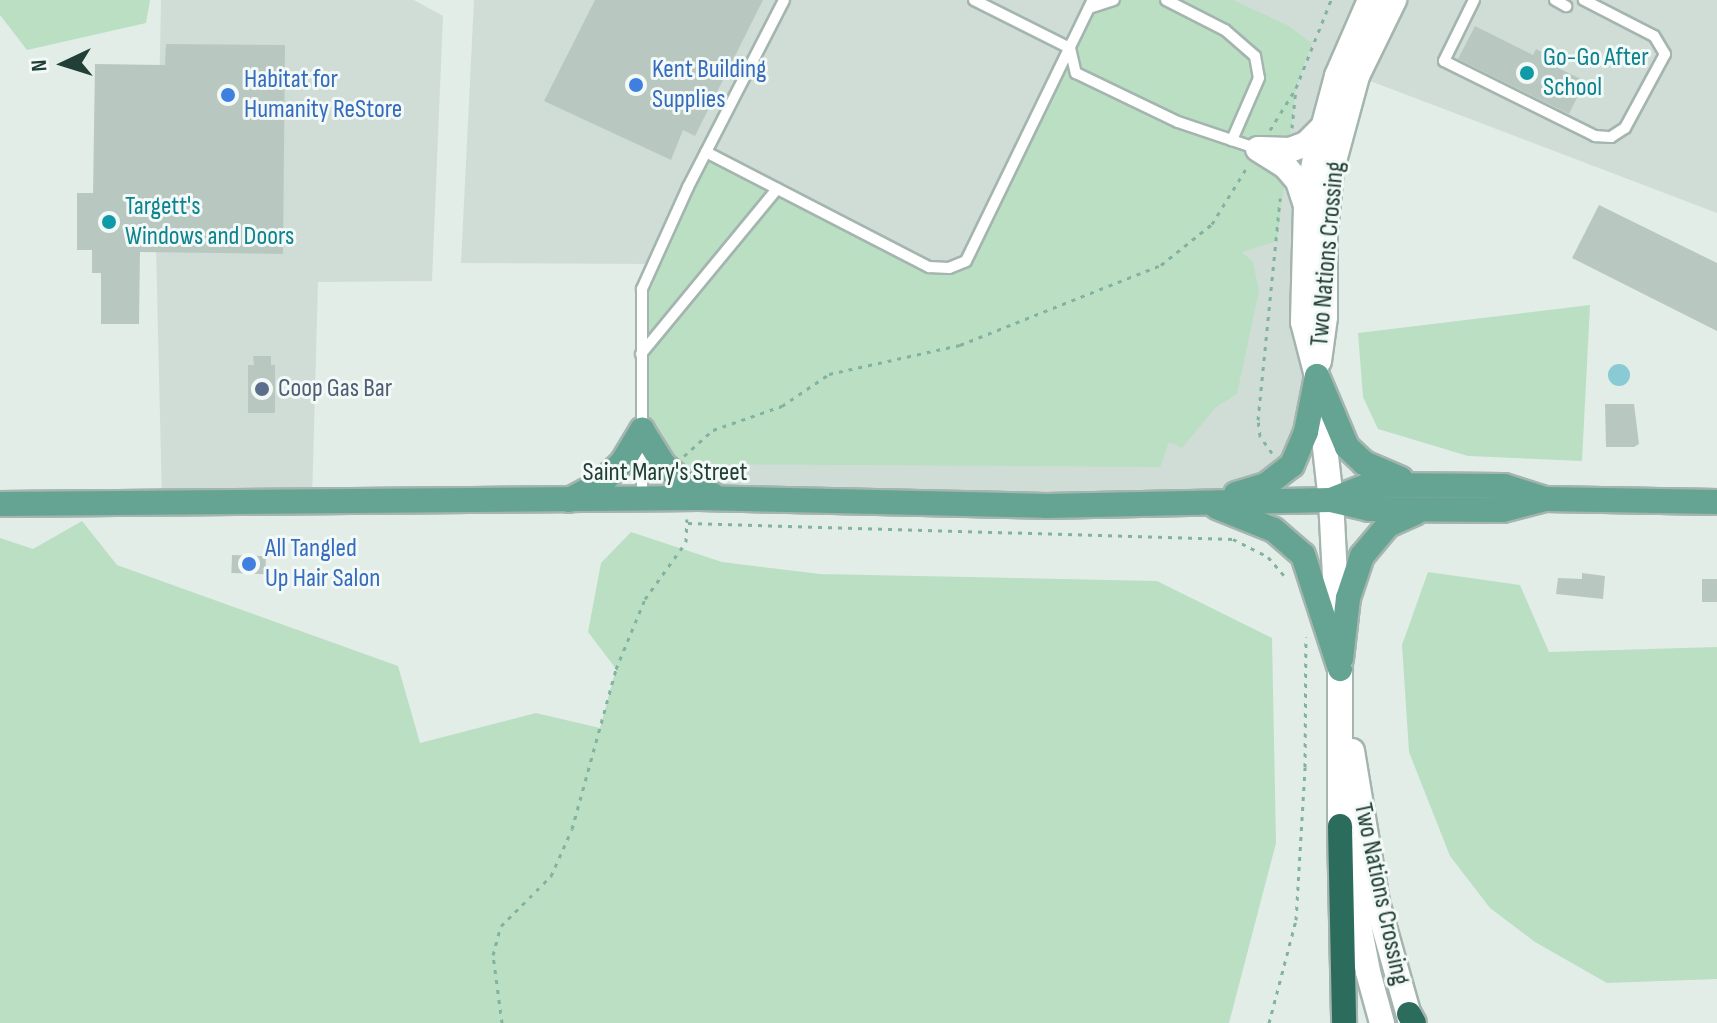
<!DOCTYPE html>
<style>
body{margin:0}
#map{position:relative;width:1717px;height:1023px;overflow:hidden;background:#e2ede8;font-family:"Sofia Sans Condensed",sans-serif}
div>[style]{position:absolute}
.built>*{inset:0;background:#d0ddd7}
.green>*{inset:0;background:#bbdfc3}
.water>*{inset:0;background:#89cad4}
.round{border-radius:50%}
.building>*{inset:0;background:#b8c8c1;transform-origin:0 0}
.path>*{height:3px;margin-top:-1.5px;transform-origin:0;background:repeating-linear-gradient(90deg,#82b2a1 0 4px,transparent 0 10px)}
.roads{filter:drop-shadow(2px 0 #a4b5af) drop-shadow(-2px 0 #a4b5af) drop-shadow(0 2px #a4b5af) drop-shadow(0 -2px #a4b5af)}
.lane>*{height:10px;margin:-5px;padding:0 5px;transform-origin:5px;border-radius:5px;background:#fff}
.secondary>*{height:24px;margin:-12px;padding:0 12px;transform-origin:12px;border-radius:12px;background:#fff}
.primary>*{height:24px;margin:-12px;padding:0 12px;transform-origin:12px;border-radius:12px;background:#65a492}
.highway>*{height:24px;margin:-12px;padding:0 12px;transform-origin:12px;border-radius:12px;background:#2c6c5d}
.dots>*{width:22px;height:22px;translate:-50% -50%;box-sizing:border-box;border:4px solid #f3f9f6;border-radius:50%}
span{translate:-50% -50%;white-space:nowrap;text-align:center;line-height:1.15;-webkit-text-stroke:6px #f3f9f6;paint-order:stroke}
.culture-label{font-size:26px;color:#0d838f}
.left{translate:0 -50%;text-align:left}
.shop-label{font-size:26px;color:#366cbe}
.street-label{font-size:26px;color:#213f36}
.service-label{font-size:26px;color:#4e5e75}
.north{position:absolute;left:24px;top:24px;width:80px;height:80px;-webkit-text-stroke:6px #f3f9f6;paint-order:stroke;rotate:266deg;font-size:22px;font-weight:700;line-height:32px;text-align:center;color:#213f36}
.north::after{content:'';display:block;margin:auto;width:28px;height:36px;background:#213f36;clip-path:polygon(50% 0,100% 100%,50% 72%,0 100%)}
</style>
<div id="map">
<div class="built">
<div style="clip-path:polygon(161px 0,414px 0,443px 16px,432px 281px,318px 282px,312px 502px,162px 503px,156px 247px)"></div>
<div style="clip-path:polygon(474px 0,1370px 0,1355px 31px,1317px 376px,1292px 465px,1208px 503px,642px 501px,650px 264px,461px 263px)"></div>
<div style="clip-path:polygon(1394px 0,1717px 0,1717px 213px,1357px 76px)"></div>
</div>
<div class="green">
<div style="clip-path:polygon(0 0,150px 0,146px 23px,27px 50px,0 15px)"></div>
<div style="clip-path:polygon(1093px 0,1233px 0,1287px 25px,1312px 43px,1296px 88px,1277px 241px,1242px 252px,1253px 262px,1259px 291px,1237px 394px,1216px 407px,1182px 448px,1169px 442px,1160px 467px,676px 464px,642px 430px,642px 289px,706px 152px,928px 267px,966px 261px)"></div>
<div style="clip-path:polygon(1590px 305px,1582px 461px,1468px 456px,1378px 429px,1363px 397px,1358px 333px)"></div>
<div style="clip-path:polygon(82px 521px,117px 565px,398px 666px,420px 743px,536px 713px,600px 728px,616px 669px,588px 632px,601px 563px,631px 532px,722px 562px,820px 574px,1157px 581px,1272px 638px,1276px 843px,1229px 1023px,0 1023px,0 538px,33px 549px)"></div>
<div style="clip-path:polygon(1428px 572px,1520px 585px,1549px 652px,1717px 647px,1717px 979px,1607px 983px,1535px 942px,1490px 908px,1450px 856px,1409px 752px,1402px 645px)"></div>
</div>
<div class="water">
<div class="round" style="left:1608px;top:364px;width:22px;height:22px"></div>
</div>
<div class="building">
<div style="clip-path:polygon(595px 0,763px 0,695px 136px,683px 130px,671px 160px,544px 101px)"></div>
<div style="clip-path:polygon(1475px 26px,1533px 55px,1536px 49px,1557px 60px,1554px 66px,1585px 81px,1569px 114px,1458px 59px)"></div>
<div style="clip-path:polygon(166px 44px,285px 45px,283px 254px,140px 252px,139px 324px,101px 324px,101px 273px,92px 273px,92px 250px,77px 250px,77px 193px,93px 193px,95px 64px,165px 65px)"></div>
<div style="clip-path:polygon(1599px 205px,1717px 263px,1717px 331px,1572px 258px)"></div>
<div style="clip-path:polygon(253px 356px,271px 356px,271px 365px,275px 365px,275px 413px,248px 413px,248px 365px,254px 365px)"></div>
<div style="clip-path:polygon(1605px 404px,1634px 404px,1639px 444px,1634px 447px,1606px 447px)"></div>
<div style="left:232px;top:555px;width:34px;height:18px;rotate:2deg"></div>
<div style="clip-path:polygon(1582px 573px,1605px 576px,1603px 599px,1556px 594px,1558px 578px,1582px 579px)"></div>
<div style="left:1702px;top:579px;width:15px;height:23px"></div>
</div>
<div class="path">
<div style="left:1292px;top:128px;width:40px;rotate:-84.3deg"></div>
<div style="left:1296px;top:88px;width:95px;rotate:-68.3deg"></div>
<div style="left:1270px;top:130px;width:49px;rotate:-58.2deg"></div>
<div style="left:1272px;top:453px;width:21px;rotate:-125deg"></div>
<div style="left:1260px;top:436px;width:16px;rotate:-97deg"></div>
<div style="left:1258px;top:420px;width:223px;rotate:-84.3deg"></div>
<div style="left:684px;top:456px;width:39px;rotate:-42deg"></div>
<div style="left:713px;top:430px;width:73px;rotate:-19.2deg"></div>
<div style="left:782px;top:406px;width:57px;rotate:-34.2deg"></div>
<div style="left:829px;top:374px;width:134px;rotate:-12.5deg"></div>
<div style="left:960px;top:345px;width:216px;rotate:-21.7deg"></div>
<div style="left:1161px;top:265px;width:65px;rotate:-38.8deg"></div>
<div style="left:1212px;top:224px;width:67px;rotate:-58.4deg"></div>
<div style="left:688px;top:523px;width:545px;rotate:1.68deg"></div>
<div style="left:1233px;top:539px;width:39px;rotate:27deg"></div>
<div style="left:1268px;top:557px;width:28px;rotate:49deg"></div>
<div style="left:502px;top:1023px;width:69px;rotate:-97.5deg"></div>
<div style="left:493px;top:955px;width:30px;rotate:-75deg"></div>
<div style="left:501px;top:926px;width:71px;rotate:-45deg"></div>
<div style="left:551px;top:876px;width:51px;rotate:-65.9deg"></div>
<div style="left:572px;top:829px;width:166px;rotate:-74.6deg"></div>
<div style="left:616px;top:669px;width:76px;rotate:-67.5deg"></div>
<div style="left:645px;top:599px;width:70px;rotate:-54.3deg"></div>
<div style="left:686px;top:542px;width:23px;rotate:-88deg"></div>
<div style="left:1269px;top:1023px;width:106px;rotate:-75.3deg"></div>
<div style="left:1296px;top:920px;width:153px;rotate:-86.6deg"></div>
<div style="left:1305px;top:767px;width:130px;rotate:-89.6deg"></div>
</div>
<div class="roads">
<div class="lane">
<div style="left:974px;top:0;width:107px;rotate:26.6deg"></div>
<div style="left:1070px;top:48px;width:26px;rotate:77deg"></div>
<div style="left:1076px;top:73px;width:113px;rotate:25.7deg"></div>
<div style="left:1178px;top:122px;width:84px;rotate:18.6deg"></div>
<div style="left:1166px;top:0;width:66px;rotate:27deg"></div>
<div style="left:1225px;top:30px;width:40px;rotate:41deg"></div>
<div style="left:1255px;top:56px;width:22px;rotate:80deg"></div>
<div style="left:1259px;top:78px;width:68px;rotate:113.5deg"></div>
<div style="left:1474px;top:0;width:68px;rotate:116.2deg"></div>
<div style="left:1444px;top:61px;width:169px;rotate:26.4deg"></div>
<div style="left:1595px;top:136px;width:16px;rotate:4deg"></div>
<div style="left:1611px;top:137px;width:17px;rotate:-33deg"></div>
<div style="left:1625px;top:128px;width:84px;rotate:-61.6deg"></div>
<div style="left:1665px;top:54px;width:21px;rotate:-121deg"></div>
<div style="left:1654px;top:36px;width:79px;rotate:-152.8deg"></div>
<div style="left:1555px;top:0;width:13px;rotate:29deg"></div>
<div style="left:1089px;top:8px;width:26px;rotate:-18deg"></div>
<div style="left:706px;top:152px;width:251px;rotate:27.3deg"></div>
<div style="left:929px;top:267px;width:20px;rotate:3deg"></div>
<div style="left:949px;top:268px;width:18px;rotate:-22deg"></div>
<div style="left:966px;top:261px;width:290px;rotate:-64.1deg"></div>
<div style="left:641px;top:354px;width:214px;rotate:-50.5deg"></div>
<div style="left:642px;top:500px;width:211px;rotate:-90deg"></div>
<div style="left:642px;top:289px;width:112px;rotate:-65.7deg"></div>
<div style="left:688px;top:187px;width:210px;rotate:-62.8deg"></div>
</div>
<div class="secondary">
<div style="left:1370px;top:0;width:83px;rotate:113.5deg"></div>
<div style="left:1337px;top:76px;width:85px;rotate:105deg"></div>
<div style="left:1315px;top:158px;width:49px;rotate:100.6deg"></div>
<div style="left:1306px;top:206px;width:116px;rotate:91.5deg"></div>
<div style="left:1303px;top:322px;width:56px;rotate:75.5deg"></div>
<div style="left:1317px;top:376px;width:125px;rotate:83.6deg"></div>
<div style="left:1331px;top:500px;width:169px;rotate:87deg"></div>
<div style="left:1340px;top:669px;width:157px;rotate:90deg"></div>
<div style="left:1340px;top:826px;width:149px;rotate:79.1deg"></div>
<div style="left:1368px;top:972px;width:53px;rotate:74.6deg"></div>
<div style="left:1258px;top:149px;width:32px;rotate:32deg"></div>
<div style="left:1285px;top:166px;width:20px;rotate:49deg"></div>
<div style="left:1298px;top:181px;width:26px;rotate:72deg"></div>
<div style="left:1260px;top:149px;width:30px;rotate:2deg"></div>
<div style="left:1290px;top:150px;width:17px;rotate:-21deg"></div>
<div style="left:1306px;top:144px;width:23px;rotate:-45deg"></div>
<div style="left:1319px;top:361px;width:44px;rotate:-82.2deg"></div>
<div style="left:1325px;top:317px;width:85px;rotate:-90deg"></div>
<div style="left:1325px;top:232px;width:60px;rotate:-84.3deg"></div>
<div style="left:1331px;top:172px;width:99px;rotate:-74.8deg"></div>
<div style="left:1357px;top:76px;width:85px;rotate:-64deg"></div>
<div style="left:1352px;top:751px;width:153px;rotate:80.6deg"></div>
<div style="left:1377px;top:902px;width:126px;rotate:74.3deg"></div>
</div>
<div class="primary">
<div style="left:1317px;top:376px;width:77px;rotate:67.1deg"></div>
<div style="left:1347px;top:447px;width:23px;rotate:43deg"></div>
<div style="left:1364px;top:463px;width:40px;rotate:23.4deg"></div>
<div style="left:1236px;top:494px;width:31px;rotate:-17deg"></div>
<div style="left:1266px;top:485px;width:33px;rotate:-38deg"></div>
<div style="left:1292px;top:465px;width:36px;rotate:-67deg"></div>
<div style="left:1306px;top:432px;width:57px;rotate:-78.9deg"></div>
<div style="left:569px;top:500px;width:36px;rotate:-28deg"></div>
<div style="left:601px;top:483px;width:29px;rotate:-44deg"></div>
<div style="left:622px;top:463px;width:39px;rotate:-59deg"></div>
<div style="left:642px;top:430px;width:40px;rotate:58deg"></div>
<div style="left:663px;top:464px;width:29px;rotate:41deg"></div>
<div style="left:685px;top:483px;width:30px;rotate:23deg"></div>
<div style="left:1331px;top:500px;width:41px;rotate:-21.5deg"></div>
<div style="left:1369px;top:485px;width:135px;rotate:0.4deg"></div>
<div style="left:1504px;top:486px;width:43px;rotate:17.6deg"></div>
<div style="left:1545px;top:499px;width:172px;rotate:1deg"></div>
<div style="left:0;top:504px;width:699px;rotate:-0.49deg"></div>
<div style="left:699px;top:498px;width:347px;rotate:1.3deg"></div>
<div style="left:1046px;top:506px;width:285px;rotate:-1.2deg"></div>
<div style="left:1331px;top:500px;width:39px;rotate:13deg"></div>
<div style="left:1369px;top:509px;width:134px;rotate:0.4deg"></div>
<div style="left:1503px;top:510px;width:43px;rotate:-14.7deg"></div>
<div style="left:1217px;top:507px;width:61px;rotate:22deg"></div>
<div style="left:1274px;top:530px;width:38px;rotate:41deg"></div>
<div style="left:1303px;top:555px;width:120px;rotate:72deg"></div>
<div style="left:1341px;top:659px;width:61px;rotate:-83.5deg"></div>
<div style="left:1348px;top:598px;width:44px;rotate:-71.6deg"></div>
<div style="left:1362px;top:556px;width:40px;rotate:-50deg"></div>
<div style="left:1388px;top:525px;width:30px;rotate:-24deg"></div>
</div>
<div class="highway">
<div style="left:1340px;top:826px;width:197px;rotate:88.8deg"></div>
<div style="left:1409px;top:1014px;width:10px;rotate:61deg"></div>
</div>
</div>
<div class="dots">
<div style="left:1527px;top:73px;background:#0f9aa8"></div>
<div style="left:636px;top:85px;background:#3f7fe0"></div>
<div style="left:228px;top:95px;background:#3f7fe0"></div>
<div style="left:109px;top:222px;background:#0f9aa8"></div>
<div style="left:262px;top:389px;background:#5c6f8a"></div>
<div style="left:249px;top:564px;background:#3f7fe0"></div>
</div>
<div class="culture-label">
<span class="left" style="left:1543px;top:73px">Go-Go After<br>School</span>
<span class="left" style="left:125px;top:222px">Targett's<br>Windows and Doors</span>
</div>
<div class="shop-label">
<span class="left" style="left:652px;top:85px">Kent Building<br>Supplies</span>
<span class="left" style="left:244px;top:95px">Habitat for<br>Humanity ReStore</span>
<span class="left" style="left:265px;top:564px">All Tangled<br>Up Hair Salon</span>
</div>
<div class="street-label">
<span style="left:1328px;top:254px;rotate:-85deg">Two Nations Crossing</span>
<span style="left:665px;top:473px">Saint Mary's Street</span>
<span style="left:1381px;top:894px;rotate:78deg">Two Nations Crossing</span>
</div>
<div class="service-label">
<span class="left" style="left:278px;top:389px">Coop Gas Bar</span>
</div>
<div class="north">N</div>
</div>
